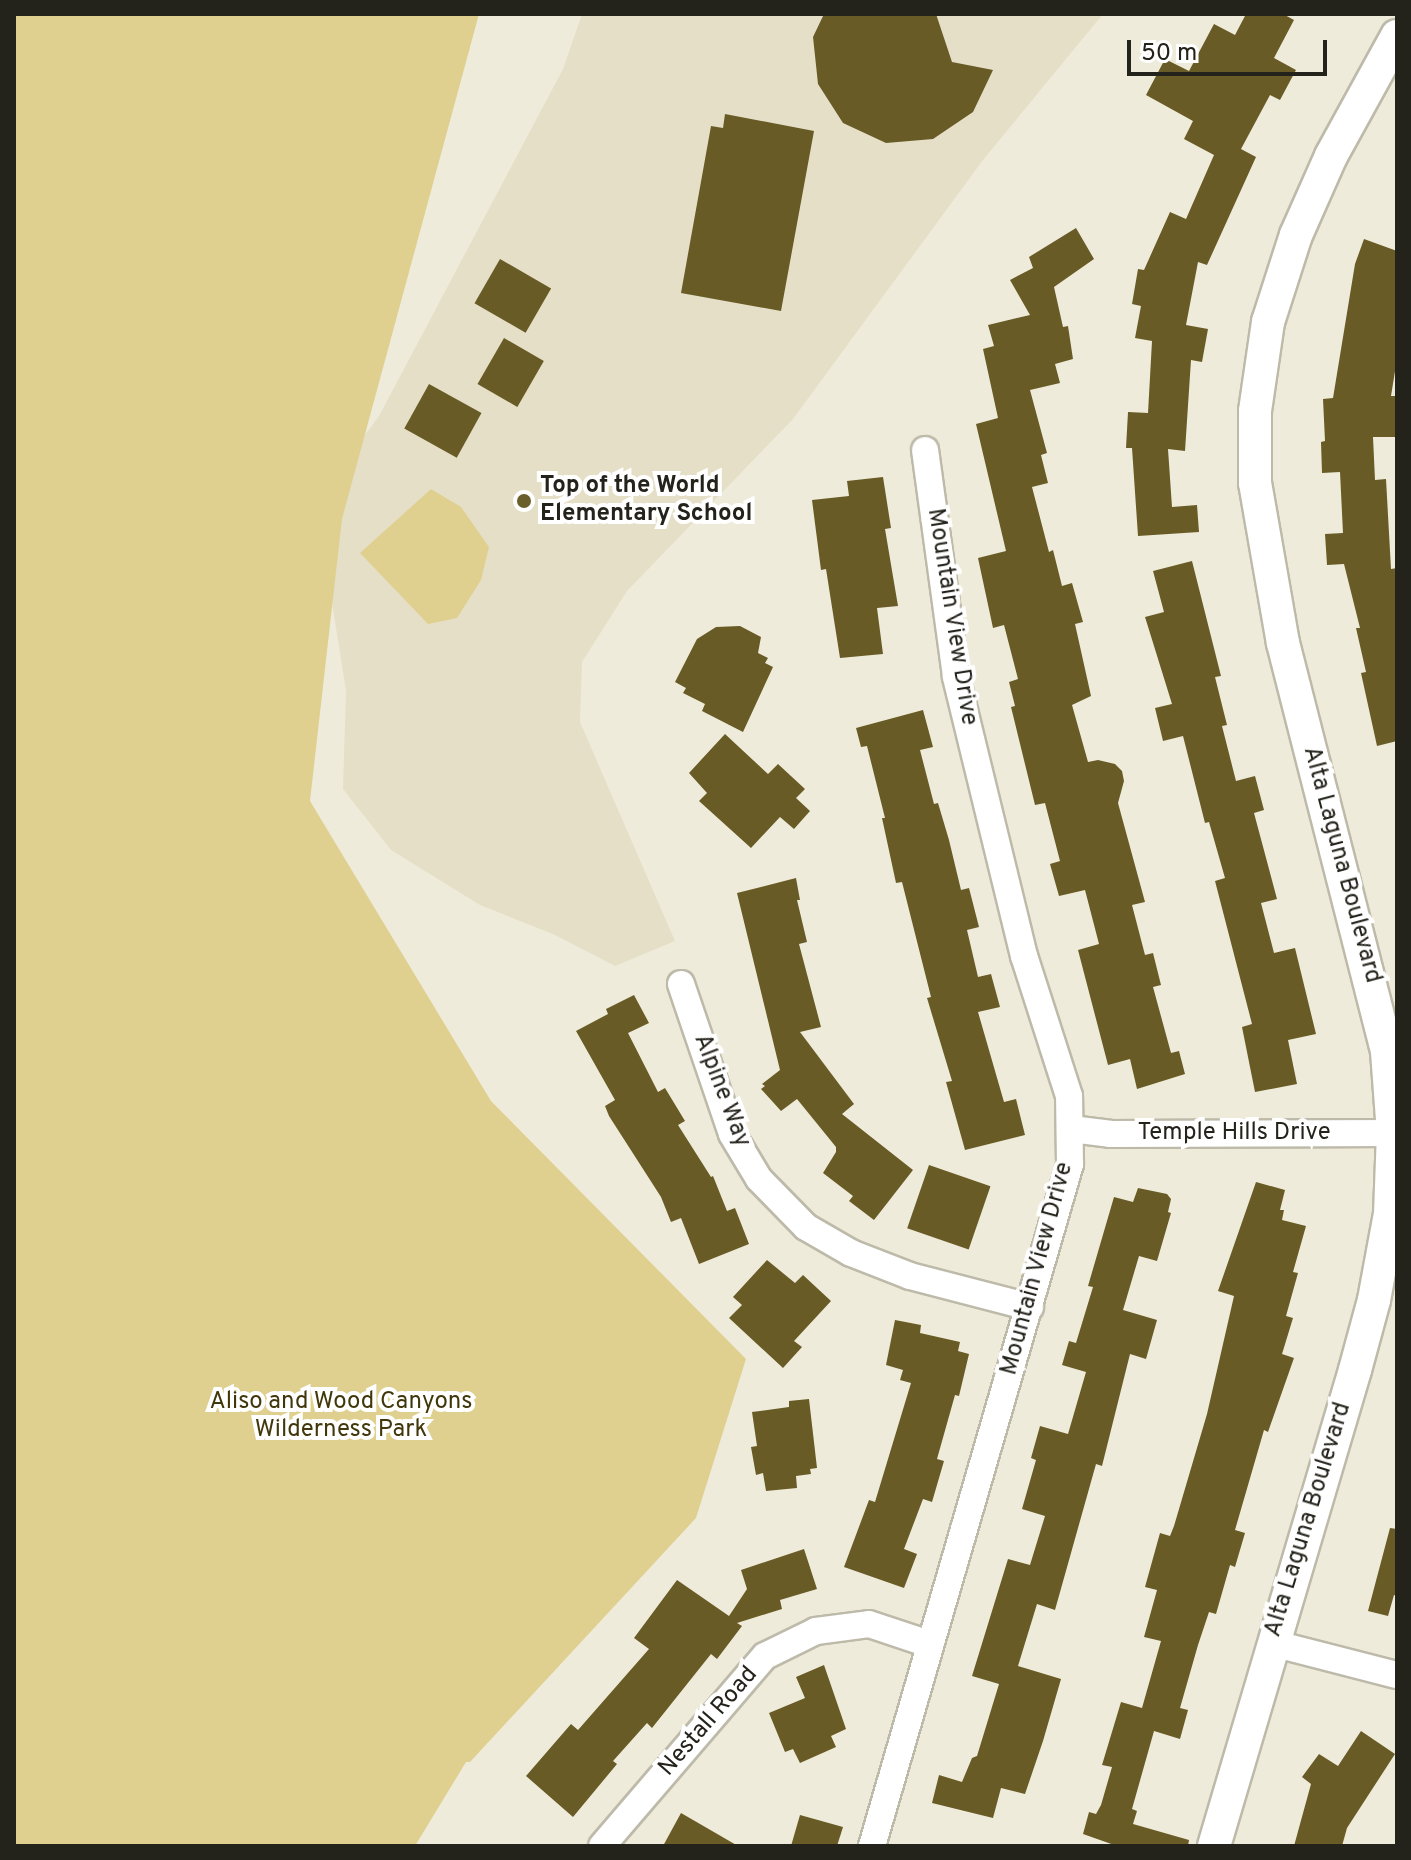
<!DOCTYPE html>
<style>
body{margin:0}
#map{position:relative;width:1411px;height:1860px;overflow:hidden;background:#efebda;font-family:Overpass,sans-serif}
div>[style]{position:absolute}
.built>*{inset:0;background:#e5dfc7}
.green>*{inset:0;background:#dfd090}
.building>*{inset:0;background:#685b25;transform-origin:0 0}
.roads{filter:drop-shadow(2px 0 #bebaaa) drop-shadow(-2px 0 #bebaaa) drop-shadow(0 2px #bebaaa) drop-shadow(0 -2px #bebaaa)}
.minor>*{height:26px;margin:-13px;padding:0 13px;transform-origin:13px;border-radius:13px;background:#fff}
.major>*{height:32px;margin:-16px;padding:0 16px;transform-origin:16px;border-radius:16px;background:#fff}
.dots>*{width:22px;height:22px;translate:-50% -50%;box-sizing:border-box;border:4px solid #fff;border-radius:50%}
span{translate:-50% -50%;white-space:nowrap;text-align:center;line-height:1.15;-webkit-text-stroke:8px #fff;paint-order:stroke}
.poi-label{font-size:24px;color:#23221b;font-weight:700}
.left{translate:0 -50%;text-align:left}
.street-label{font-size:24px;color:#23221b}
.park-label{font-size:24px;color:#41370a}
.frame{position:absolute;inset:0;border:16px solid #23221b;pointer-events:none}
.scale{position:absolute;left:1127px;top:40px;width:200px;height:36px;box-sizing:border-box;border:4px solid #23221b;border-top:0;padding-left:10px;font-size:24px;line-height:28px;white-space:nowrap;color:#23221b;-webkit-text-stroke:6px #fff;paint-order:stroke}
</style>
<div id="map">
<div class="built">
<div style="clip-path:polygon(582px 14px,1103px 14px,983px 160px,793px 419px,627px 591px,582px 662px,580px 722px,675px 941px,615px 966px,555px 935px,480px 905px,391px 850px,343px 789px,346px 691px,330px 590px,333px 478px,379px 416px,563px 69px)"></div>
</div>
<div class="green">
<div style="clip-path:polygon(14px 14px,479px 14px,342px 519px,310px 801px,491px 1101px,746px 1359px,696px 1518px,470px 1762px,466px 1762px,415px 1846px,14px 1846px)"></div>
<div style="clip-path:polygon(431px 489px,461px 507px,489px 547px,481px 580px,457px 618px,428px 624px,360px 553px)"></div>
</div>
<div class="building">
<div style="clip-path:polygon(824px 14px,936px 14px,952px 62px,993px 70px,973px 112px,933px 139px,886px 143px,843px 123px,818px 84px,813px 37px)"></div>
<div style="clip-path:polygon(1246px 14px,1283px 14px,1294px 20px,1274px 58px,1296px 70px,1280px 100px,1270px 95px,1241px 149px,1256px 157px,1207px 265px,1198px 262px,1186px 325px,1208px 329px,1202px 362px,1191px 360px,1185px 451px,1168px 449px,1172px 507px,1197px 505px,1199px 532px,1138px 536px,1132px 448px,1126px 448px,1128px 412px,1148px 413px,1152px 341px,1135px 338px,1141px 306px,1132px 304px,1138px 269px,1144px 270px,1170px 212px,1186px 219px,1214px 155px,1184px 139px,1193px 121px,1146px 95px,1165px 59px,1189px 71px,1214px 24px,1235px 35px)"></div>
<div style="clip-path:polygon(725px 114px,814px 131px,781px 311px,681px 293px,711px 126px,723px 128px)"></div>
<div style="clip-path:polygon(1076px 228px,1094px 259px,1054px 287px,1063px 327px,1068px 326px,1073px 359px,1055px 364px,1060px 383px,1030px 390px,1047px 453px,1041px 455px,1048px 483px,1032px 487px,1049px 552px,1053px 550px,1062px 586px,1072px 583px,1083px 622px,1075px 624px,1091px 696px,1072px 705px,1088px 762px,1098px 760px,1115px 764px,1122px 771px,1124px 781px,1118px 803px,1145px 902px,1132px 905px,1145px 955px,1153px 953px,1161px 985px,1153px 987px,1171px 1053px,1179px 1051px,1185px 1074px,1137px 1089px,1130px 1059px,1108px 1065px,1078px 950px,1099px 944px,1085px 890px,1059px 896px,1050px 864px,1060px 861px,1045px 803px,1035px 805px,1011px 707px,1015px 706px,1009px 682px,1018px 679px,1004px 625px,993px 628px,978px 558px,1006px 551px,976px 424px,998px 418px,983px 349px,994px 346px,988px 325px,1030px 315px,1010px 280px,1033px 268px,1029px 257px)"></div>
<div style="clip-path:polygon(1364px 239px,1397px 251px,1397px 359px,1391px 396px,1397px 396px,1397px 437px,1373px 437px,1375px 480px,1386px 479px,1391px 569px,1397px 568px,1397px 741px,1377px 746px,1361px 673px,1366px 672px,1356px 628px,1360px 628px,1344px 564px,1327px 565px,1325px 534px,1343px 533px,1340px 472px,1322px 473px,1321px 442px,1325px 441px,1323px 399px,1333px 398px,1355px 264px)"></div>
<div style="left:500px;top:259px;width:59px;height:51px;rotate:30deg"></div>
<div style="left:504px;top:338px;width:46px;height:53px;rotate:30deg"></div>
<div style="left:429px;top:384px;width:60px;height:51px;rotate:29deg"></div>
<div style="clip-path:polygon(883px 477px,891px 528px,885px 529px,898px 606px,877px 608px,883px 654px,840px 658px,826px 569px,821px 570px,812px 500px,849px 496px,847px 481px)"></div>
<div style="clip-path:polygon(1192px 561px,1221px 676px,1215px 677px,1227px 725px,1222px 726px,1236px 781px,1255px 776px,1264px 810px,1254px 813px,1277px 899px,1261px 903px,1274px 953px,1295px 948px,1316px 1034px,1288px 1040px,1297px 1084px,1255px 1092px,1242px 1027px,1252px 1024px,1215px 881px,1225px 878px,1209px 822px,1205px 823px,1183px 736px,1163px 741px,1155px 708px,1172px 704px,1145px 617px,1164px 612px,1153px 571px)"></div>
<div style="clip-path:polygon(740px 626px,761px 637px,758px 653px,768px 658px,765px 663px,773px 667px,743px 732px,702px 711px,705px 704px,683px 693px,686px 688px,675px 682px,697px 639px,716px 627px)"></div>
<div style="clip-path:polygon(923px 710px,933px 747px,920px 750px,934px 804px,938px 803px,949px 840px,961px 890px,969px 888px,979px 927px,967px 930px,978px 977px,991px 974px,1000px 1007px,978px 1012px,1004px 1102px,1016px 1099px,1025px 1135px,965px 1150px,946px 1082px,952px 1081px,927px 998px,931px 997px,902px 882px,896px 883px,882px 818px,885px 818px,867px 746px,861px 747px,856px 728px)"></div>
<div style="clip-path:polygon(725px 734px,768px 774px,778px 764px,805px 789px,796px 798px,810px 811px,794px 829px,780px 817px,751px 848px,699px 801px,707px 793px,689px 773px)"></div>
<div style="clip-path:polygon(796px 878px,800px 900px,797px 900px,807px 942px,799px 944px,821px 1027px,800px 1032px,854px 1104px,842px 1114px,913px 1170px,874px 1220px,849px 1201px,853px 1196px,823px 1173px,836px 1152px,836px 1147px,797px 1099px,781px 1111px,761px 1089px,765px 1086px,762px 1084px,780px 1070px,737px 893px)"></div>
<div style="clip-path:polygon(634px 995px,649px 1023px,628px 1033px,658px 1092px,665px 1088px,685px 1121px,678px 1125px,711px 1177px,713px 1176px,727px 1211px,735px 1208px,749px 1244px,699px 1264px,681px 1218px,671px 1222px,661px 1197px,609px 1116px,605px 1106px,615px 1100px,576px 1031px,608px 1014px,606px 1009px)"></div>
<div style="left:929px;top:1165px;width:65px;height:67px;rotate:19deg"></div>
<div style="clip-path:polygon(1256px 1182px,1285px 1190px,1280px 1210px,1284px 1210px,1282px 1220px,1306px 1226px,1293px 1272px,1298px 1273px,1286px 1316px,1293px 1318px,1282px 1354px,1294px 1358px,1268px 1432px,1264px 1430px,1235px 1530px,1245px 1533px,1235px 1567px,1230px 1565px,1216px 1614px,1209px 1612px,1198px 1645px,1180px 1708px,1188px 1710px,1180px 1739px,1154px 1731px,1132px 1809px,1137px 1811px,1133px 1824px,1189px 1840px,1188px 1846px,1117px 1846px,1083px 1834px,1089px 1812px,1096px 1814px,1101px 1805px,1112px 1767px,1102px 1765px,1121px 1702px,1142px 1708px,1161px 1641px,1144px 1637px,1157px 1590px,1145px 1587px,1160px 1533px,1170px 1536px,1174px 1526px,1207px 1414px,1234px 1296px,1218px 1291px)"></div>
<div style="clip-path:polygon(1138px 1188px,1167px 1194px,1171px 1199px,1168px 1212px,1171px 1213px,1157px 1261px,1139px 1256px,1123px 1310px,1157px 1320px,1146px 1359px,1130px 1354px,1102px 1466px,1096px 1464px,1055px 1610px,1037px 1604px,1018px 1666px,1061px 1679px,1043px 1741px,1025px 1794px,1001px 1788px,993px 1818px,932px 1803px,939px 1775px,962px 1782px,972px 1758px,977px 1756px,999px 1684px,972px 1676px,1008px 1559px,1030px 1565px,1045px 1516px,1022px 1509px,1036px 1460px,1031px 1458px,1040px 1426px,1068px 1434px,1086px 1372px,1062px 1365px,1069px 1341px,1076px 1343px,1093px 1287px,1088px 1286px,1114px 1197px,1133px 1202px)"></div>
<div style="clip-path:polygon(767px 1260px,795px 1283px,803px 1275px,831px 1301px,794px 1341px,802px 1347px,783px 1368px,729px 1318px,742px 1305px,733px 1297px)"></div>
<div style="clip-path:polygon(895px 1320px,921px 1325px,920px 1333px,960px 1342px,958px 1351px,969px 1354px,959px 1396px,955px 1395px,937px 1459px,944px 1461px,932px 1502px,923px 1499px,904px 1549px,917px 1554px,904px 1588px,844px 1567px,869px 1500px,875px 1502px,911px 1383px,900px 1380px,903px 1370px,886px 1365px)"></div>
<div style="clip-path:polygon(809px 1399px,817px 1468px,810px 1469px,811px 1474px,796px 1476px,797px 1488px,766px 1491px,763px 1473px,756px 1475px,751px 1447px,757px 1446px,752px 1412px,789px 1407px,789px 1401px)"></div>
<div style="clip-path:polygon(1390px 1528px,1397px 1529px,1397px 1596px,1394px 1595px,1388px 1616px,1368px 1611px)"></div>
<div style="clip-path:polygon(804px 1549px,817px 1589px,780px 1600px,782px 1609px,737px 1623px,742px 1626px,717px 1659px,711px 1654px,652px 1728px,647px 1723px,613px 1761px,617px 1764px,573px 1817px,526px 1776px,571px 1724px,578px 1730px,649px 1649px,634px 1638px,677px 1580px,729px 1616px,747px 1589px,741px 1570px)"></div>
<div style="clip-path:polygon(824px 1665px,846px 1729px,831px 1736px,836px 1747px,800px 1763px,793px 1749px,785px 1752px,769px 1713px,805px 1698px,796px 1677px)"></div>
<div style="clip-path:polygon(1361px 1731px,1395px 1754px,1347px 1828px,1342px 1846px,1294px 1846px,1311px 1784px,1302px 1777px,1319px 1754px,1338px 1766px)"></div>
<div style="clip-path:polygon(681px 1813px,738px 1846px,663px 1846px)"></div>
<div style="clip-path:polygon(800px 1815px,843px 1827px,837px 1846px,791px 1846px)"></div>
</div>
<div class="roads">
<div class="minor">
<div style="left:681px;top:984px;width:158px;rotate:71.2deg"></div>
<div style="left:732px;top:1134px;width:52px;rotate:59deg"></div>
<div style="left:759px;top:1179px;width:67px;rotate:45.6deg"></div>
<div style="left:806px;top:1227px;width:52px;rotate:30deg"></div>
<div style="left:851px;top:1253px;width:63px;rotate:21.3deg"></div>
<div style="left:910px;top:1276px;width:124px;rotate:14.5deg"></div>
<div style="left:1071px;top:1129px;width:39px;rotate:7deg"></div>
<div style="left:1110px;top:1134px;width:287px;rotate:-0.2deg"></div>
<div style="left:1272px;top:1643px;width:129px;rotate:14.4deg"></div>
<div style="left:602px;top:1846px;width:250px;rotate:-49.4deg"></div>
<div style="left:765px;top:1656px;width:57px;rotate:-26.1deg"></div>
<div style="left:816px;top:1631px;width:53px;rotate:-7.5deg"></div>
<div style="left:869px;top:1624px;width:63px;rotate:18.4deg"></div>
<div style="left:872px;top:1846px;width:710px;rotate:-73.81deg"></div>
<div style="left:1070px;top:1164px;width:68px;rotate:-90.8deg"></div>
<div style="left:1069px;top:1096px;width:147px;rotate:-107.8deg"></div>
<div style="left:1024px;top:956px;width:288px;rotate:-103.7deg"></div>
<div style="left:956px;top:676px;width:228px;rotate:-97.8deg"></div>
</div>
<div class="major">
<div style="left:1214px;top:1846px;width:496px;rotate:-73.5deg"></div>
<div style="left:1355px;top:1370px;width:73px;rotate:-74.8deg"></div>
<div style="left:1374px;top:1300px;width:87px;rotate:-79.5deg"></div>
<div style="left:1390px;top:1214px;width:81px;rotate:-87.9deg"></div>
<div style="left:1393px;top:1133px;width:82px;rotate:-94.2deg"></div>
<div style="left:1387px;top:1051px;width:421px;rotate:-104.3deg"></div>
<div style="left:1283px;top:643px;width:162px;rotate:-99.9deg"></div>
<div style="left:1255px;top:483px;width:72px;rotate:-90deg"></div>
<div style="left:1255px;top:411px;width:90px;rotate:-81.7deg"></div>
<div style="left:1268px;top:322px;width:91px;rotate:-72.2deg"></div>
<div style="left:1296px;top:235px;width:86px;rotate:-66.1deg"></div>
<div style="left:1331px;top:156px;width:137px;rotate:-61.2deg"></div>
</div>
</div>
<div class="dots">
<div style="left:524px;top:501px;background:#6a5e2b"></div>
</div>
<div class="poi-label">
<span class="left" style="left:540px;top:501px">Top of the World<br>Elementary School</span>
</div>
<div class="street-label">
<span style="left:951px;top:617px;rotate:81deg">Mountain View Drive</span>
<span style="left:1341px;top:865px;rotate:75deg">Alta Laguna Boulevard</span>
<span style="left:721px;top:1091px;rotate:69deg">Alpine Way</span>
<span style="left:1234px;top:1134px">Temple Hills Drive</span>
<span style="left:1038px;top:1269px;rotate:-75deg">Mountain View Drive</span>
<span style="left:1309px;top:1520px;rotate:-73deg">Alta Laguna Boulevard</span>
<span style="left:709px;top:1722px;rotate:-49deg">Nestall Road</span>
</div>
<div class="park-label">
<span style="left:341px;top:1417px">Aliso and Wood Canyons<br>Wilderness Park</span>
</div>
<div class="frame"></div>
<div class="scale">50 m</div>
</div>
